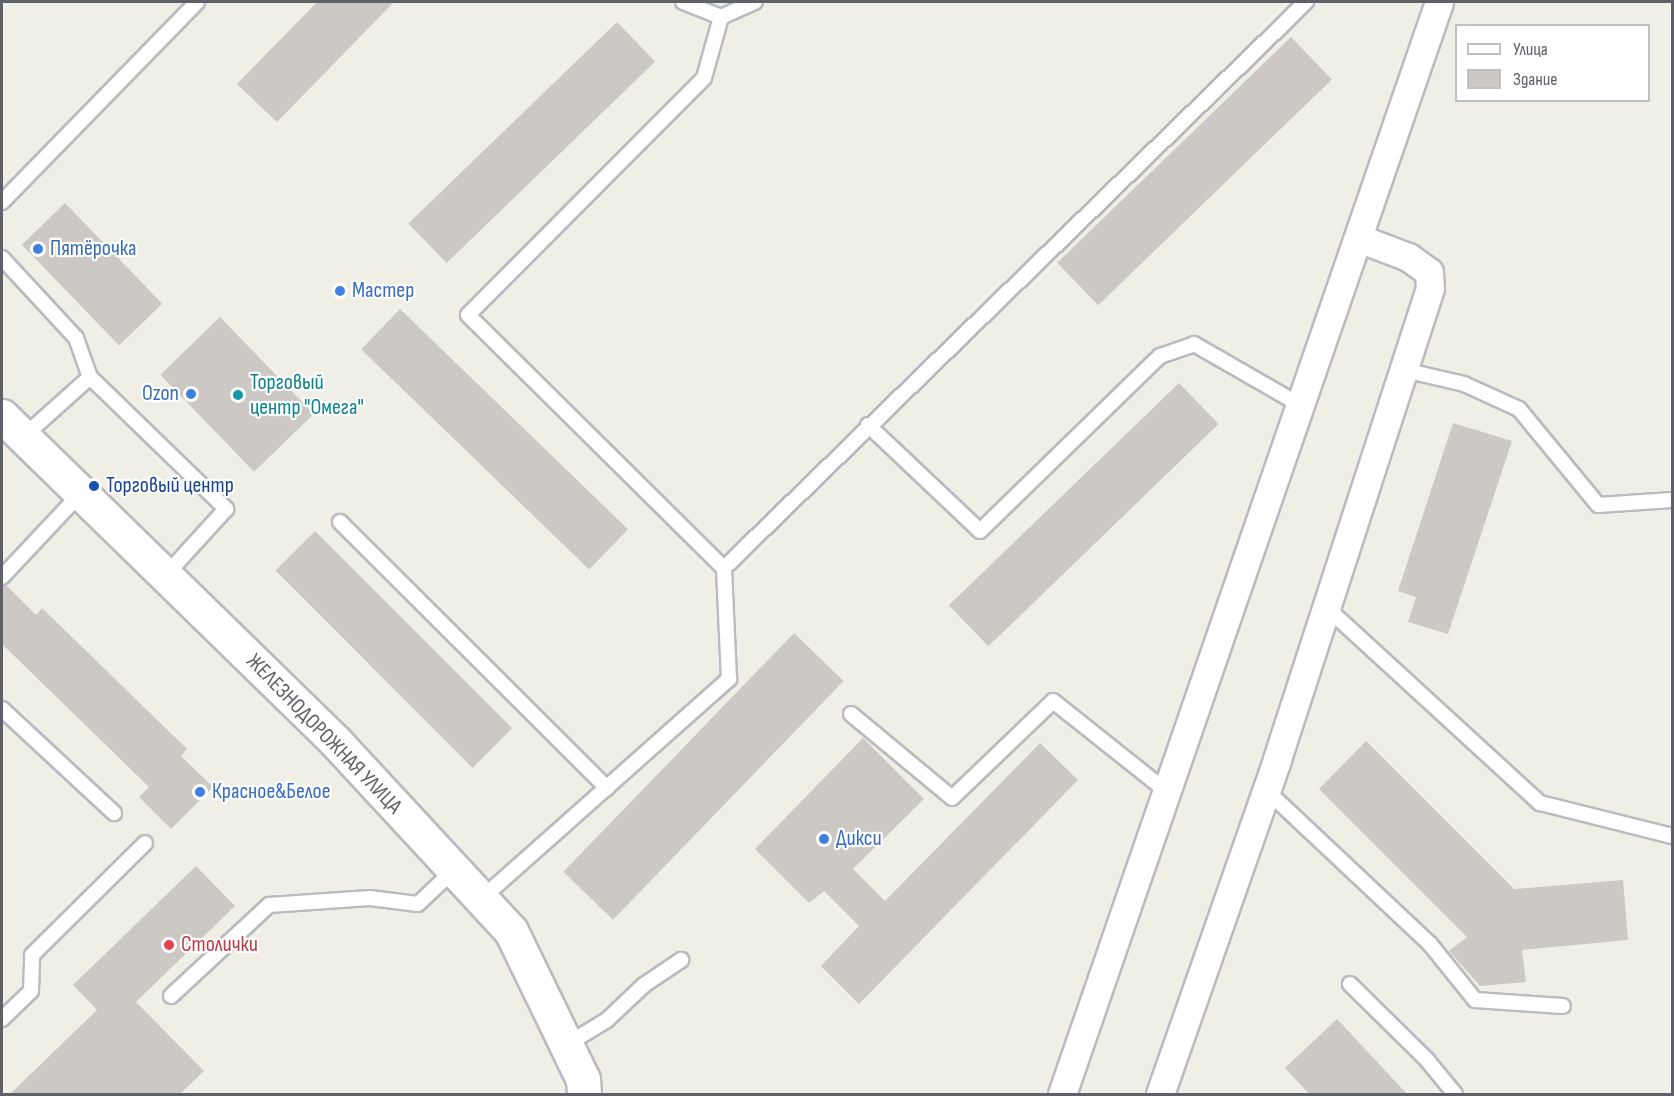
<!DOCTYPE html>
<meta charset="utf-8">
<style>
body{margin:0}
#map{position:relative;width:1674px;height:1096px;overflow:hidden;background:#f0efe6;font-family:"Sofia Sans Condensed",sans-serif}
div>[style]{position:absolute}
.building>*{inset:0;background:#ccc9c4;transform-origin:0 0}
.roads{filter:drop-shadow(2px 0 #b9bbc0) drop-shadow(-2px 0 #b9bbc0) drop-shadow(0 2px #b9bbc0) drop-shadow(0 -2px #b9bbc0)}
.service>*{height:14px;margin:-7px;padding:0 7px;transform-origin:7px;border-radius:7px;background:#fff}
.minor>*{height:27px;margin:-13.5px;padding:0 13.5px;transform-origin:13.5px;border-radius:13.5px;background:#fff}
.tertiary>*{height:33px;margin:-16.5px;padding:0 16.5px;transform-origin:16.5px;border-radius:16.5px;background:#fff}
.dots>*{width:16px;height:16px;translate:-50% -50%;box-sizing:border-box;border:3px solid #fff;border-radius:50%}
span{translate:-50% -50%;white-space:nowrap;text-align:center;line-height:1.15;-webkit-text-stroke:4.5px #fff;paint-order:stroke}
.shop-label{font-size:22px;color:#366cbe}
.left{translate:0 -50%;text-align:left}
.right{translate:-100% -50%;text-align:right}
.culture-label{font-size:22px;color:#0d838f}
.transit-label{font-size:22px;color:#164399}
.street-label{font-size:22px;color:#5e6167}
.health-label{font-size:22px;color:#be3a42}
.frame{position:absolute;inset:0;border:3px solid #5e6167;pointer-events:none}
.legend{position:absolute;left:1455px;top:24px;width:195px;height:78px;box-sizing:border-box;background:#fff;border:2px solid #bfc0c2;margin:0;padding:8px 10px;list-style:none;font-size:18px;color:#5e6167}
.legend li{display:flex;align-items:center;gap:12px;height:30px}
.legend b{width:30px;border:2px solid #bfc0c2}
</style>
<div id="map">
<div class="building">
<div style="clip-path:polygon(317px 2px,394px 2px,277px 122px,237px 84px)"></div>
<div style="left:617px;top:22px;width:55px;height:290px;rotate:46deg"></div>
<div style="left:1291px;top:37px;width:59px;height:325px;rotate:46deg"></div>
<div style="left:65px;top:203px;width:140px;height:60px;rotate:46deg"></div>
<div style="left:400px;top:309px;width:317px;height:56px;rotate:44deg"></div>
<div style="left:220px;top:317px;width:135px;height:83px;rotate:46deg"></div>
<div style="left:1179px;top:383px;width:57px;height:320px;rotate:46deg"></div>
<div style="clip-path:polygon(1453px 423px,1512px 441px,1448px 634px,1408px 622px,1416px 597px,1398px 591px)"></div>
<div style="left:315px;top:531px;width:279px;height:56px;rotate:45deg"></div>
<div style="clip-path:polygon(6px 585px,36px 615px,42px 608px,187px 749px,181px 756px,213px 787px,171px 829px,139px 797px,149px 787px,2px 644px,2px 586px)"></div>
<div style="left:794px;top:633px;width:69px;height:332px;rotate:44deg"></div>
<div style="clip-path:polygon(863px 738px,924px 799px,853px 869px,885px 901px,1040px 743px,1078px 780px,859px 1004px,821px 966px,859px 926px,824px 891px,809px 903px,755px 849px)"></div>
<div style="clip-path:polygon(1366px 741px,1514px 889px,1623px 880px,1628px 940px,1522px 950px,1526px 982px,1480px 986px,1449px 951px,1467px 937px,1319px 789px)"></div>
<div style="clip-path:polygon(196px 866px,235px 906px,136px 1002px,204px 1071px,179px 1095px,9px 1095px,97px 1010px,73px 985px)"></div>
<div style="clip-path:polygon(1337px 1019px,1408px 1095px,1310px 1095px,1285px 1068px)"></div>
</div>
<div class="roads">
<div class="service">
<div style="left:683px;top:2px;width:41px;rotate:21.5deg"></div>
<div style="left:721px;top:17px;width:37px;rotate:-24deg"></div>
<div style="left:721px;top:17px;width:63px;rotate:105.6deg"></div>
<div style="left:704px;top:78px;width:334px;rotate:134.9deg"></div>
<div style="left:468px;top:315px;width:360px;rotate:44.7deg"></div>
<div style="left:2px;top:202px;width:279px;rotate:-45.7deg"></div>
<div style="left:2px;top:258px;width:109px;rotate:47.2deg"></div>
<div style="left:76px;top:338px;width:41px;rotate:70.3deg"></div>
<div style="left:1404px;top:370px;width:62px;rotate:13.1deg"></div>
<div style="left:1464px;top:384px;width:60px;rotate:24.4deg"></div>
<div style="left:1519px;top:409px;width:124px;rotate:50.5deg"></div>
<div style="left:1598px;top:505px;width:74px;rotate:-3.9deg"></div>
<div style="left:868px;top:425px;width:154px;rotate:43.4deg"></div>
<div style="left:980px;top:531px;width:251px;rotate:-44.2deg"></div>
<div style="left:1160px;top:356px;width:36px;rotate:-19deg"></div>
<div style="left:1194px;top:344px;width:122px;rotate:29.9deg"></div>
<div style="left:23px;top:437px;width:90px;rotate:-41.8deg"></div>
<div style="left:90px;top:377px;width:190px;rotate:44.1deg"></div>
<div style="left:226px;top:509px;width:89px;rotate:132.3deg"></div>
<div style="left:340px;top:522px;width:377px;rotate:44.9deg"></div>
<div style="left:2px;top:577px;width:115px;rotate:-46.8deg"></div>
<div style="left:1327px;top:608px;width:289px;rotate:42.5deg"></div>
<div style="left:1540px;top:803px;width:136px;rotate:14deg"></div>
<div style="left:2px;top:709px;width:153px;rotate:42.9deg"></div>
<div style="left:851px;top:714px;width:131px;rotate:39.7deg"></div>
<div style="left:952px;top:798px;width:140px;rotate:-43.8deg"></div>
<div style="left:1053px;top:701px;width:144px;rotate:38.5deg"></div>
<div style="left:1266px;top:790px;width:225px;rotate:43.2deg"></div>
<div style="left:1430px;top:944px;width:72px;rotate:51.2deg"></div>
<div style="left:1475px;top:1000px;width:88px;rotate:3.9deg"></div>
<div style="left:481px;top:899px;width:332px;rotate:-41.6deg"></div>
<div style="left:729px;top:679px;width:111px;rotate:-92.6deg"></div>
<div style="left:724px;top:568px;width:812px;rotate:-44.2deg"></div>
<div style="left:1350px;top:984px;width:108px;rotate:44.6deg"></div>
<div style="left:1427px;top:1060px;width:44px;rotate:50.5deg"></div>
<div style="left:171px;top:996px;width:134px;rotate:-42.9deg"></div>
<div style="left:269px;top:905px;width:101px;rotate:-4deg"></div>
<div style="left:370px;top:898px;width:48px;rotate:7.1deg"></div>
<div style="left:418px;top:904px;width:50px;rotate:-43.4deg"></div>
<div style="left:2px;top:1019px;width:40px;rotate:-44deg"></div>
<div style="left:31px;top:991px;width:36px;rotate:-88deg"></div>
<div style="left:32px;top:955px;width:159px;rotate:-44.7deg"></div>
<div style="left:566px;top:1045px;width:48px;rotate:-31.4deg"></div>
<div style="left:607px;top:1020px;width:51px;rotate:-43.4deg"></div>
<div style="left:644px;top:985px;width:45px;rotate:-34deg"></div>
</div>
<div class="minor">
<div style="left:1062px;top:1094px;width:1155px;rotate:-70.95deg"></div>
<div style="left:1160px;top:1094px;width:355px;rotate:-70.7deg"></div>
<div style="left:1277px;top:759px;width:495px;rotate:-72deg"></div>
<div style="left:1430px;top:288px;width:16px;rotate:-94deg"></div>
<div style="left:1429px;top:272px;width:26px;rotate:-144deg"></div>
<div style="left:1408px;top:257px;width:53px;rotate:-159.2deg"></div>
</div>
<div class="tertiary">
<div style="left:2px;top:416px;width:465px;rotate:44.3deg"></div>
<div style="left:335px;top:741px;width:259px;rotate:47.2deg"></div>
<div style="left:511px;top:931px;width:165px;rotate:64.1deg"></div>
<div style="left:583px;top:1079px;width:15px;rotate:86deg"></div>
</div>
</div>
<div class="dots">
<div style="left:38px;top:249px;background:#3f7fe0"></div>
<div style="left:340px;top:291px;background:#3f7fe0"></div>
<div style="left:191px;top:394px;background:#3f7fe0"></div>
<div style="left:238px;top:395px;background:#0f9aa8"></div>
<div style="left:94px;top:486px;background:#1a4fb4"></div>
<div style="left:200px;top:792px;background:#3f7fe0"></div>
<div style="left:824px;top:839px;background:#3f7fe0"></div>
<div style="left:169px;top:945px;background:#e0444e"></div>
</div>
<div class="shop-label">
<span class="left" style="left:50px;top:249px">Пятёрочка</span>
<span class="left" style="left:352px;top:291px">Мастер</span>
<span class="right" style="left:179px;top:394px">Ozon</span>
<span class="left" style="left:212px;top:792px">Красное&amp;Белое</span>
<span class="left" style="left:836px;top:839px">Дикси</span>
</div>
<div class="culture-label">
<span class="left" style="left:250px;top:395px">Торговый<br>центр "Омега"</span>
</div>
<div class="transit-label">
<span class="left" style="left:106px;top:486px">Торговый центр</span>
</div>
<div class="street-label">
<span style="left:324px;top:734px;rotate:46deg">ЖЕЛЕЗНОДОРОЖНАЯ УЛИЦА</span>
</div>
<div class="health-label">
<span class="left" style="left:181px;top:945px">Столички</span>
</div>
<div class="frame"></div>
<ul class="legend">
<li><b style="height:8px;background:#fff"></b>Улица</li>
<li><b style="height:16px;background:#ccc9c4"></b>Здание</li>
</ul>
</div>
